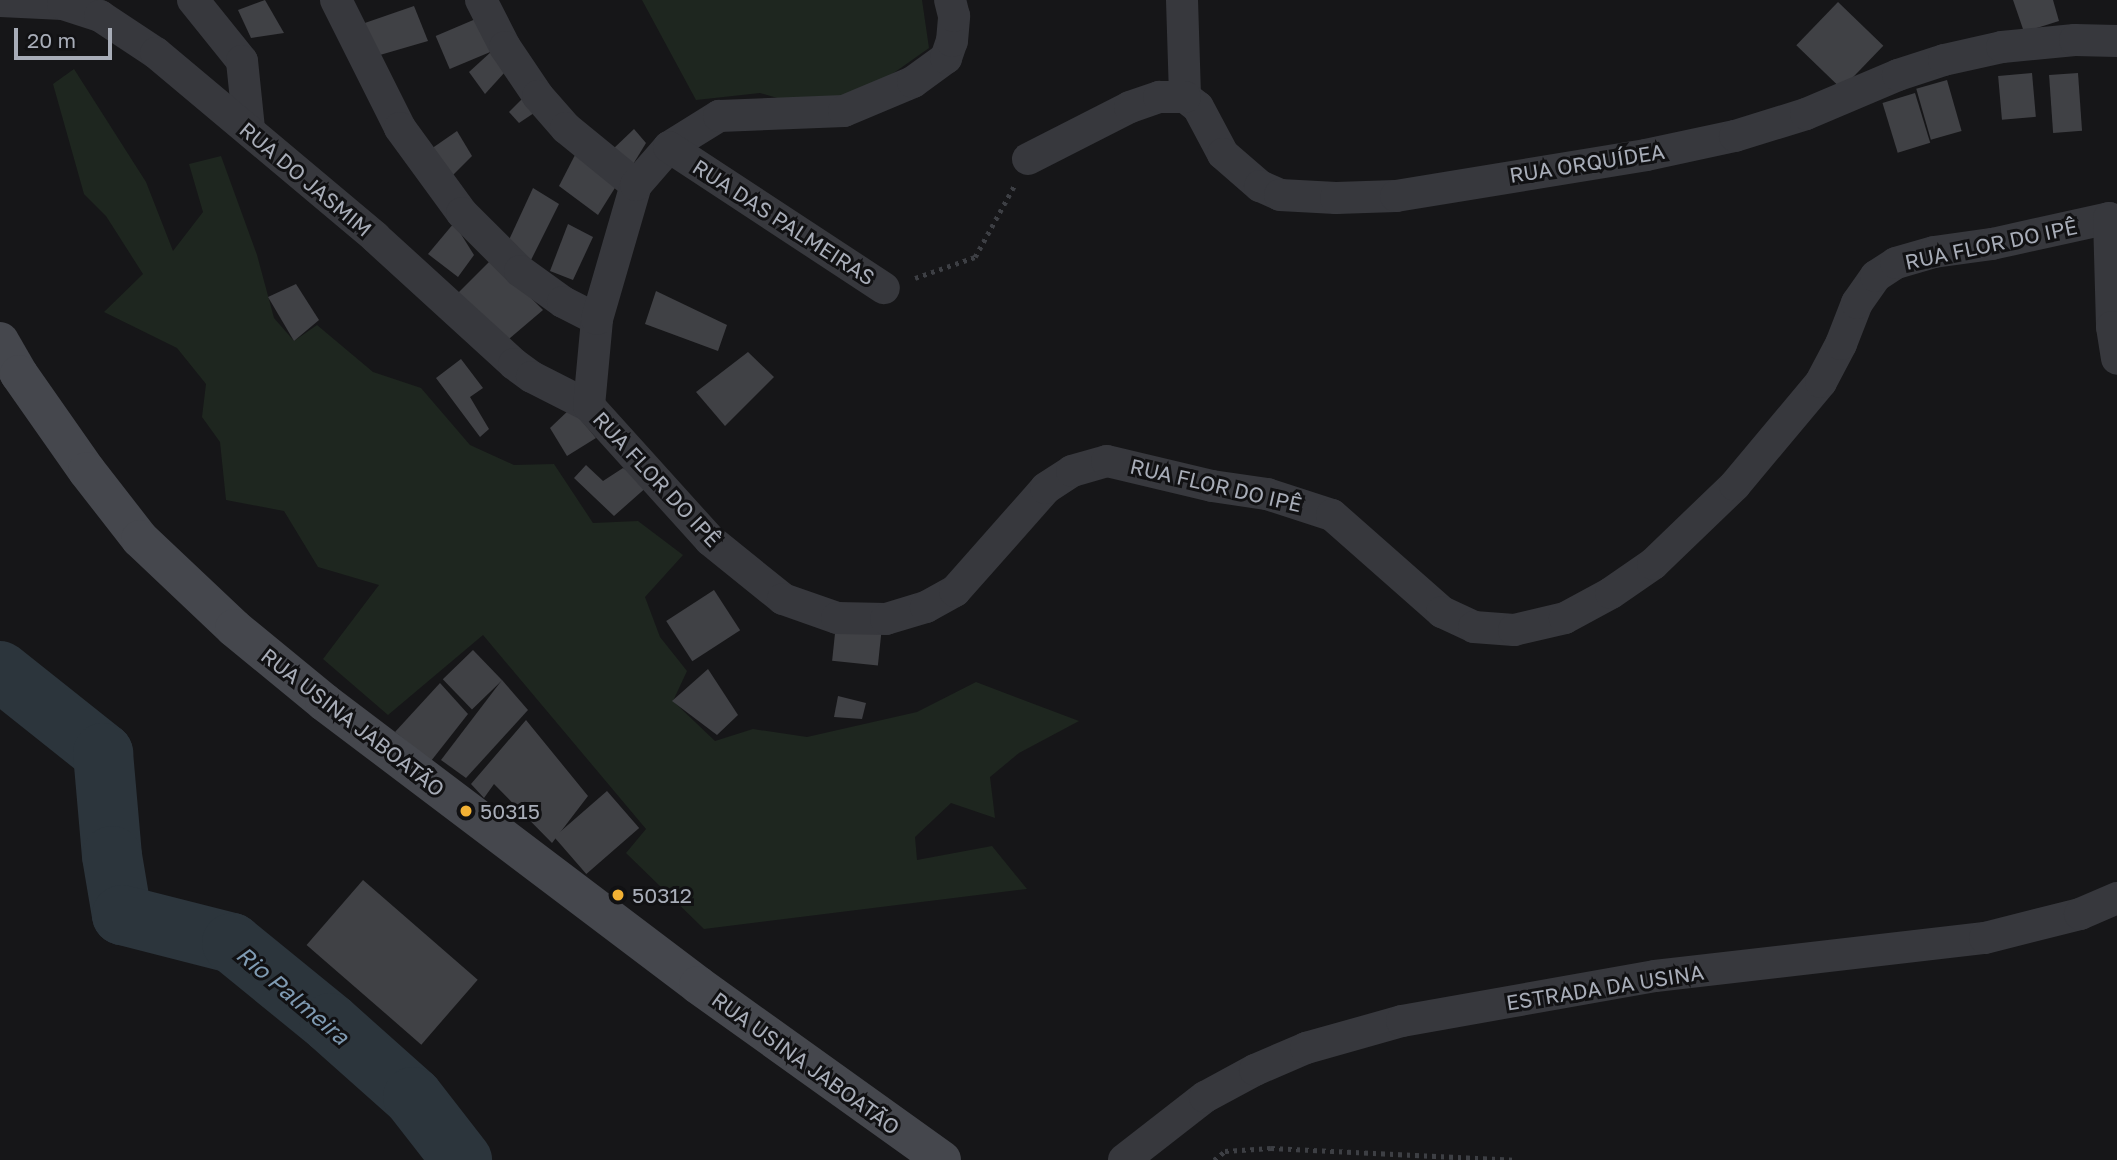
<!DOCTYPE html>
<meta charset="utf-8">
<style>
body{margin:0}
#map{position:relative;width:2117px;height:1160px;overflow:hidden;background:#161618;font-family:"Golos Text",sans-serif}
div>[style]{position:absolute}
.green>*{inset:0;background:#1e261f}
.river>*{height:60px;margin:-30px;padding:0 30px;transform-origin:30px;border-radius:30px;background:#2c353c}
.building>*{inset:0;background:#404145;transform-origin:0 0}
.path>*{height:4.5px;margin-top:-2.25px;transform-origin:0;background:repeating-linear-gradient(90deg,#3d3f44 0 3.5px,transparent 0 8.5px)}
.street>*{height:32px;margin:-16px;padding:0 16px;transform-origin:16px;border-radius:16px;background:#37383d}
.secondary>*{height:38px;margin:-19px;padding:0 19px;transform-origin:19px;border-radius:19px;background:#45474d}
.dots>*{width:19px;height:19px;translate:-50% -50%;box-sizing:border-box;border:4px solid #111113;border-radius:50%}
span{translate:-50% -50%;white-space:nowrap;text-align:center;line-height:1.15;-webkit-text-stroke:6px #111113;paint-order:stroke}
.street-label{font-size:21px;color:#a8adb8}
.poi-label{font-size:21px;color:#a8adb8}
.left{translate:0 -50%;text-align:left}
.water-label{font-size:23px;color:#7f9bb3;font-style:italic}
.scale{position:absolute;left:14px;top:28px;width:98px;height:32px;box-sizing:border-box;border:4px solid #a8adb8;border-top:0;padding-left:9px;font-size:21px;line-height:24px;white-space:nowrap;color:#a8adb8;-webkit-text-stroke:5px #111113;paint-order:stroke}
</style>
<div id="map">
<div class="green">
<div style="clip-path:polygon(642px 0,922px 0,929px 48px,888px 77px,822px 111px,760px 93px,696px 100px)"></div>
<div style="clip-path:polygon(74px 69px,146px 182px,173px 251px,203px 212px,189px 164px,221px 156px,257px 255px,274px 318px,294px 341px,317px 325px,373px 372px,421px 388px,470px 445px,514px 465px,554px 464px,593px 523px,638px 521px,683px 555px,645px 597px,660px 637px,687px 671px,673px 701px,715px 741px,753px 729px,807px 737px,917px 712px,976px 682px,1079px 721px,1019px 753px,990px 777px,995px 818px,951px 803px,915px 837px,917px 860px,992px 846px,1027px 889px,704px 929px,626px 853px,646px 829px,483px 635px,388px 715px,323px 659px,379px 585px,318px 567px,284px 511px,226px 500px,220px 442px,202px 417px,206px 384px,177px 348px,104px 312px,143px 274px,106px 216px,84px 194px,53px 84px)"></div>
</div>
<div class="river">
<div style="left:0;top:671px;width:132px;rotate:38.5deg"></div>
<div style="left:103px;top:753px;width:103px;rotate:85deg"></div>
<div style="left:112px;top:856px;width:60px;rotate:80.4deg"></div>
<div style="left:122px;top:915px;width:114px;rotate:14.3deg"></div>
<div style="left:232px;top:943px;width:127px;rotate:39.2deg"></div>
<div style="left:330px;top:1023px;width:111px;rotate:41.7deg"></div>
<div style="left:413px;top:1097px;width:80px;rotate:52.1deg"></div>
</div>
<div class="building">
<div style="clip-path:polygon(265px 0,284px 33px,251px 38px,238px 10px)"></div>
<div style="clip-path:polygon(2013px 0,2053px 0,2059px 21px,2024px 32px)"></div>
<div style="left:1838px;top:2px;width:63px;height:60px;rotate:44deg"></div>
<div style="clip-path:polygon(414px 6px,428px 41px,373px 57px,359px 25px)"></div>
<div style="left:478px;top:18px;width:36px;height:46px;rotate:67deg"></div>
<div style="clip-path:polygon(492px 51px,505px 72px,485px 94px,469px 72px)"></div>
<div style="left:2032px;top:73px;width:44px;height:34px;rotate:85deg"></div>
<div style="left:2078px;top:73px;width:58px;height:29px;rotate:86deg"></div>
<div style="left:1947px;top:80px;width:53px;height:32px;rotate:74deg"></div>
<div style="left:1915px;top:93px;width:52px;height:34px;rotate:73deg"></div>
<div style="clip-path:polygon(524px 97px,537px 111px,519px 123px,509px 112px)"></div>
<div style="clip-path:polygon(634px 129px,646px 143px,632px 166px,612px 150px)"></div>
<div style="clip-path:polygon(457px 131px,472px 156px,449px 179px,431px 149px)"></div>
<div style="clip-path:polygon(575px 155px,618px 183px,598px 215px,559px 186px)"></div>
<div style="clip-path:polygon(533px 188px,559px 204px,531px 260px,508px 242px)"></div>
<div style="clip-path:polygon(454px 223px,474px 255px,458px 277px,428px 254px)"></div>
<div style="clip-path:polygon(568px 224px,593px 237px,573px 280px,550px 271px)"></div>
<div style="clip-path:polygon(492px 259px,543px 310px,503px 344px,450px 301px)"></div>
<div style="clip-path:polygon(296px 284px,319px 320px,294px 341px,268px 297px)"></div>
<div style="clip-path:polygon(656px 291px,727px 325px,718px 351px,645px 324px)"></div>
<div style="clip-path:polygon(748px 352px,774px 377px,725px 426px,696px 392px)"></div>
<div style="clip-path:polygon(461px 359px,483px 388px,470px 397px,489px 429px,480px 437px,436px 378px)"></div>
<div style="clip-path:polygon(571px 408px,596px 438px,567px 456px,550px 428px)"></div>
<div style="clip-path:polygon(586px 465px,603px 481px,623px 468px,649px 485px,614px 516px,574px 478px)"></div>
<div style="left:714px;top:590px;width:48px;height:57px;rotate:57deg"></div>
<div style="left:836px;top:624px;width:46px;height:37px;rotate:6deg"></div>
<div style="left:473px;top:650px;width:42px;height:42px;rotate:46deg"></div>
<div style="clip-path:polygon(708px 669px,738px 715px,717px 735px,672px 701px)"></div>
<div style="clip-path:polygon(502px 680px,528px 710px,466px 778px,441px 760px)"></div>
<div style="clip-path:polygon(440px 683px,468px 714px,431px 761px,395px 732px)"></div>
<div style="clip-path:polygon(838px 696px,866px 703px,862px 719px,834px 717px)"></div>
<div style="clip-path:polygon(526px 720px,588px 796px,552px 843px,494px 784px,484px 798px,471px 784px)"></div>
<div style="left:607px;top:791px;width:49px;height:70px;rotate:49deg"></div>
<div style="left:363px;top:880px;width:152px;height:86px;rotate:41deg"></div>
</div>
<div class="path">
<div style="left:915px;top:278px;width:64px;rotate:-19.3deg"></div>
<div style="left:975px;top:257px;width:81px;rotate:-61.2deg"></div>
<div style="left:1214px;top:1160px;width:14px;rotate:-39deg"></div>
<div style="left:1225px;top:1151px;width:46px;rotate:-3.7deg"></div>
<div style="left:1271px;top:1148px;width:243px;rotate:2.8deg"></div>
</div>
<div class="street">
<div style="left:193px;top:0;width:78px;rotate:51.2deg"></div>
<div style="left:242px;top:61px;width:68px;rotate:84.1deg"></div>
<div style="left:336px;top:0;width:143px;rotate:63.4deg"></div>
<div style="left:400px;top:128px;width:105px;rotate:53.9deg"></div>
<div style="left:462px;top:213px;width:82px;rotate:45deg"></div>
<div style="left:520px;top:271px;width:53px;rotate:35.8deg"></div>
<div style="left:563px;top:302px;width:38px;rotate:27deg"></div>
<div style="left:481px;top:0;width:53px;rotate:62.9deg"></div>
<div style="left:505px;top:47px;width:59px;rotate:56deg"></div>
<div style="left:538px;top:96px;width:43px;rotate:48.8deg"></div>
<div style="left:566px;top:128px;width:90px;rotate:39.2deg"></div>
<div style="left:1182px;top:0;width:97px;rotate:88.2deg"></div>
<div style="left:1185px;top:97px;width:16px;rotate:38deg"></div>
<div style="left:1198px;top:107px;width:53px;rotate:62deg"></div>
<div style="left:1223px;top:154px;width:49px;rotate:40.9deg"></div>
<div style="left:1260px;top:186px;width:22px;rotate:24deg"></div>
<div style="left:1280px;top:195px;width:56px;rotate:3.1deg"></div>
<div style="left:1336px;top:198px;width:60px;rotate:-1.9deg"></div>
<div style="left:1396px;top:196px;width:253px;rotate:-9.3deg"></div>
<div style="left:1646px;top:155px;width:91px;rotate:-12.1deg"></div>
<div style="left:1735px;top:136px;width:74px;rotate:-17.2deg"></div>
<div style="left:1806px;top:114px;width:100px;rotate:-23deg"></div>
<div style="left:1898px;top:75px;width:48px;rotate:-18.1deg"></div>
<div style="left:1944px;top:60px;width:59px;rotate:-12.6deg"></div>
<div style="left:2002px;top:47px;width:73px;rotate:-5.5deg"></div>
<div style="left:2075px;top:40px;width:42px;rotate:1.4deg"></div>
<div style="left:0;top:1px;width:63px;rotate:2.7deg"></div>
<div style="left:63px;top:4px;width:39px;rotate:18deg"></div>
<div style="left:100px;top:16px;width:67px;rotate:33.5deg"></div>
<div style="left:156px;top:53px;width:286px;rotate:40deg"></div>
<div style="left:375px;top:237px;width:188px;rotate:42.4deg"></div>
<div style="left:514px;top:364px;width:22px;rotate:36deg"></div>
<div style="left:532px;top:377px;width:64px;rotate:27deg"></div>
<div style="left:589px;top:406px;width:181px;rotate:47.9deg"></div>
<div style="left:710px;top:540px;width:94px;rotate:38.9deg"></div>
<div style="left:783px;top:599px;width:57px;rotate:19.4deg"></div>
<div style="left:837px;top:618px;width:49px;rotate:1.2deg"></div>
<div style="left:886px;top:619px;width:42px;rotate:-16.7deg"></div>
<div style="left:926px;top:607px;width:33px;rotate:-29deg"></div>
<div style="left:955px;top:591px;width:137px;rotate:-48.5deg"></div>
<div style="left:1046px;top:488px;width:31px;rotate:-33deg"></div>
<div style="left:1072px;top:471px;width:36px;rotate:-16deg"></div>
<div style="left:1107px;top:461px;width:108px;rotate:13.4deg"></div>
<div style="left:1212px;top:486px;width:56px;rotate:8.3deg"></div>
<div style="left:1267px;top:494px;width:68px;rotate:17.9deg"></div>
<div style="left:1332px;top:515px;width:147px;rotate:41.4deg"></div>
<div style="left:1442px;top:612px;width:35px;rotate:25deg"></div>
<div style="left:1474px;top:627px;width:40px;rotate:4.3deg"></div>
<div style="left:1514px;top:630px;width:52px;rotate:-13.2deg"></div>
<div style="left:1565px;top:618px;width:52px;rotate:-28.5deg"></div>
<div style="left:1611px;top:593px;width:51px;rotate:-34.6deg"></div>
<div style="left:1653px;top:564px;width:114px;rotate:-43.9deg"></div>
<div style="left:1735px;top:485px;width:134px;rotate:-50.1deg"></div>
<div style="left:1821px;top:382px;width:43px;rotate:-62.2deg"></div>
<div style="left:1841px;top:344px;width:44px;rotate:-68.7deg"></div>
<div style="left:1857px;top:303px;width:33px;rotate:-55deg"></div>
<div style="left:1876px;top:276px;width:24px;rotate:-33deg"></div>
<div style="left:1896px;top:263px;width:40px;rotate:-16deg"></div>
<div style="left:1934px;top:252px;width:59px;rotate:-7.9deg"></div>
<div style="left:1992px;top:244px;width:120px;rotate:-12.5deg"></div>
<div style="left:669px;top:147px;width:59px;rotate:-31.8deg"></div>
<div style="left:719px;top:116px;width:125px;rotate:-2.3deg"></div>
<div style="left:844px;top:111px;width:75px;rotate:-22.8deg"></div>
<div style="left:913px;top:82px;width:41px;rotate:-36deg"></div>
<div style="left:946px;top:58px;width:18px;rotate:-71deg"></div>
<div style="left:952px;top:41px;width:25px;rotate:-85deg"></div>
<div style="left:954px;top:16px;width:16px;rotate:-104deg"></div>
<div style="left:1028px;top:159px;width:114px;rotate:-27deg"></div>
<div style="left:1130px;top:107px;width:31px;rotate:-19deg"></div>
<div style="left:1159px;top:97px;width:26px"></div>
<div style="left:2109px;top:218px;width:109px;rotate:88.4deg"></div>
<div style="left:2112px;top:327px;width:32px;rotate:81deg"></div>
<div style="left:589px;top:406px;width:87px;rotate:-84.7deg"></div>
<div style="left:597px;top:319px;width:140px;rotate:-73.8deg"></div>
<div style="left:636px;top:185px;width:50px;rotate:-49deg"></div>
<div style="left:669px;top:147px;width:257px;rotate:33.3deg"></div>
<div style="left:1124px;top:1160px;width:103px;rotate:-37.9deg"></div>
<div style="left:1205px;top:1097px;width:57px;rotate:-28.4deg"></div>
<div style="left:1255px;top:1070px;width:56px;rotate:-23.3deg"></div>
<div style="left:1306px;top:1048px;width:100px;rotate:-15.7deg"></div>
<div style="left:1402px;top:1021px;width:257px;rotate:-10.1deg"></div>
<div style="left:1655px;top:976px;width:332px;rotate:-6.6deg"></div>
<div style="left:1985px;top:938px;width:98px;rotate:-14.2deg"></div>
<div style="left:2080px;top:914px;width:40px;rotate:-23.4deg"></div>
</div>
<div class="secondary">
<div style="left:0;top:341px;width:38px;rotate:60deg"></div>
<div style="left:19px;top:374px;width:118px;rotate:55deg"></div>
<div style="left:87px;top:471px;width:86px;rotate:52.1deg"></div>
<div style="left:140px;top:539px;width:129px;rotate:43.4deg"></div>
<div style="left:234px;top:628px;width:117px;rotate:39.4deg"></div>
<div style="left:324px;top:702px;width:469px;rotate:37.1deg"></div>
<div style="left:698px;top:985px;width:300px;rotate:35.6deg"></div>
</div>
<div class="dots">
<div style="left:466px;top:811px;background:#f2b134"></div>
<div style="left:618px;top:895px;background:#f2b134"></div>
</div>
<div class="street-label">
<span style="left:1587px;top:163px;rotate:-9deg">RUA ORQUÍDEA</span>
<span style="left:306px;top:179px;rotate:40deg">RUA DO JASMIM</span>
<span style="left:784px;top:222px;rotate:33deg">RUA DAS PALMEIRAS</span>
<span style="left:1991px;top:244px;rotate:-12deg">RUA FLOR DO IPÊ</span>
<span style="left:657px;top:479px;rotate:47deg">RUA FLOR DO IPÊ</span>
<span style="left:1216px;top:485px;rotate:13deg">RUA FLOR DO IPÊ</span>
<span style="left:353px;top:722px;rotate:38deg">RUA USINA JABOATÃO</span>
<span style="left:1605px;top:987px;rotate:-9deg">ESTRADA DA USINA</span>
<span style="left:806px;top:1063px;rotate:36deg">RUA USINA JABOATÃO</span>
</div>
<div class="poi-label">
<span class="left" style="left:480px;top:811px">50315</span>
<span class="left" style="left:632px;top:895px">50312</span>
</div>
<div class="water-label">
<span style="left:293px;top:995px;rotate:40deg">Rio Palmeira</span>
</div>
<div class="scale">20 m</div>
</div>
